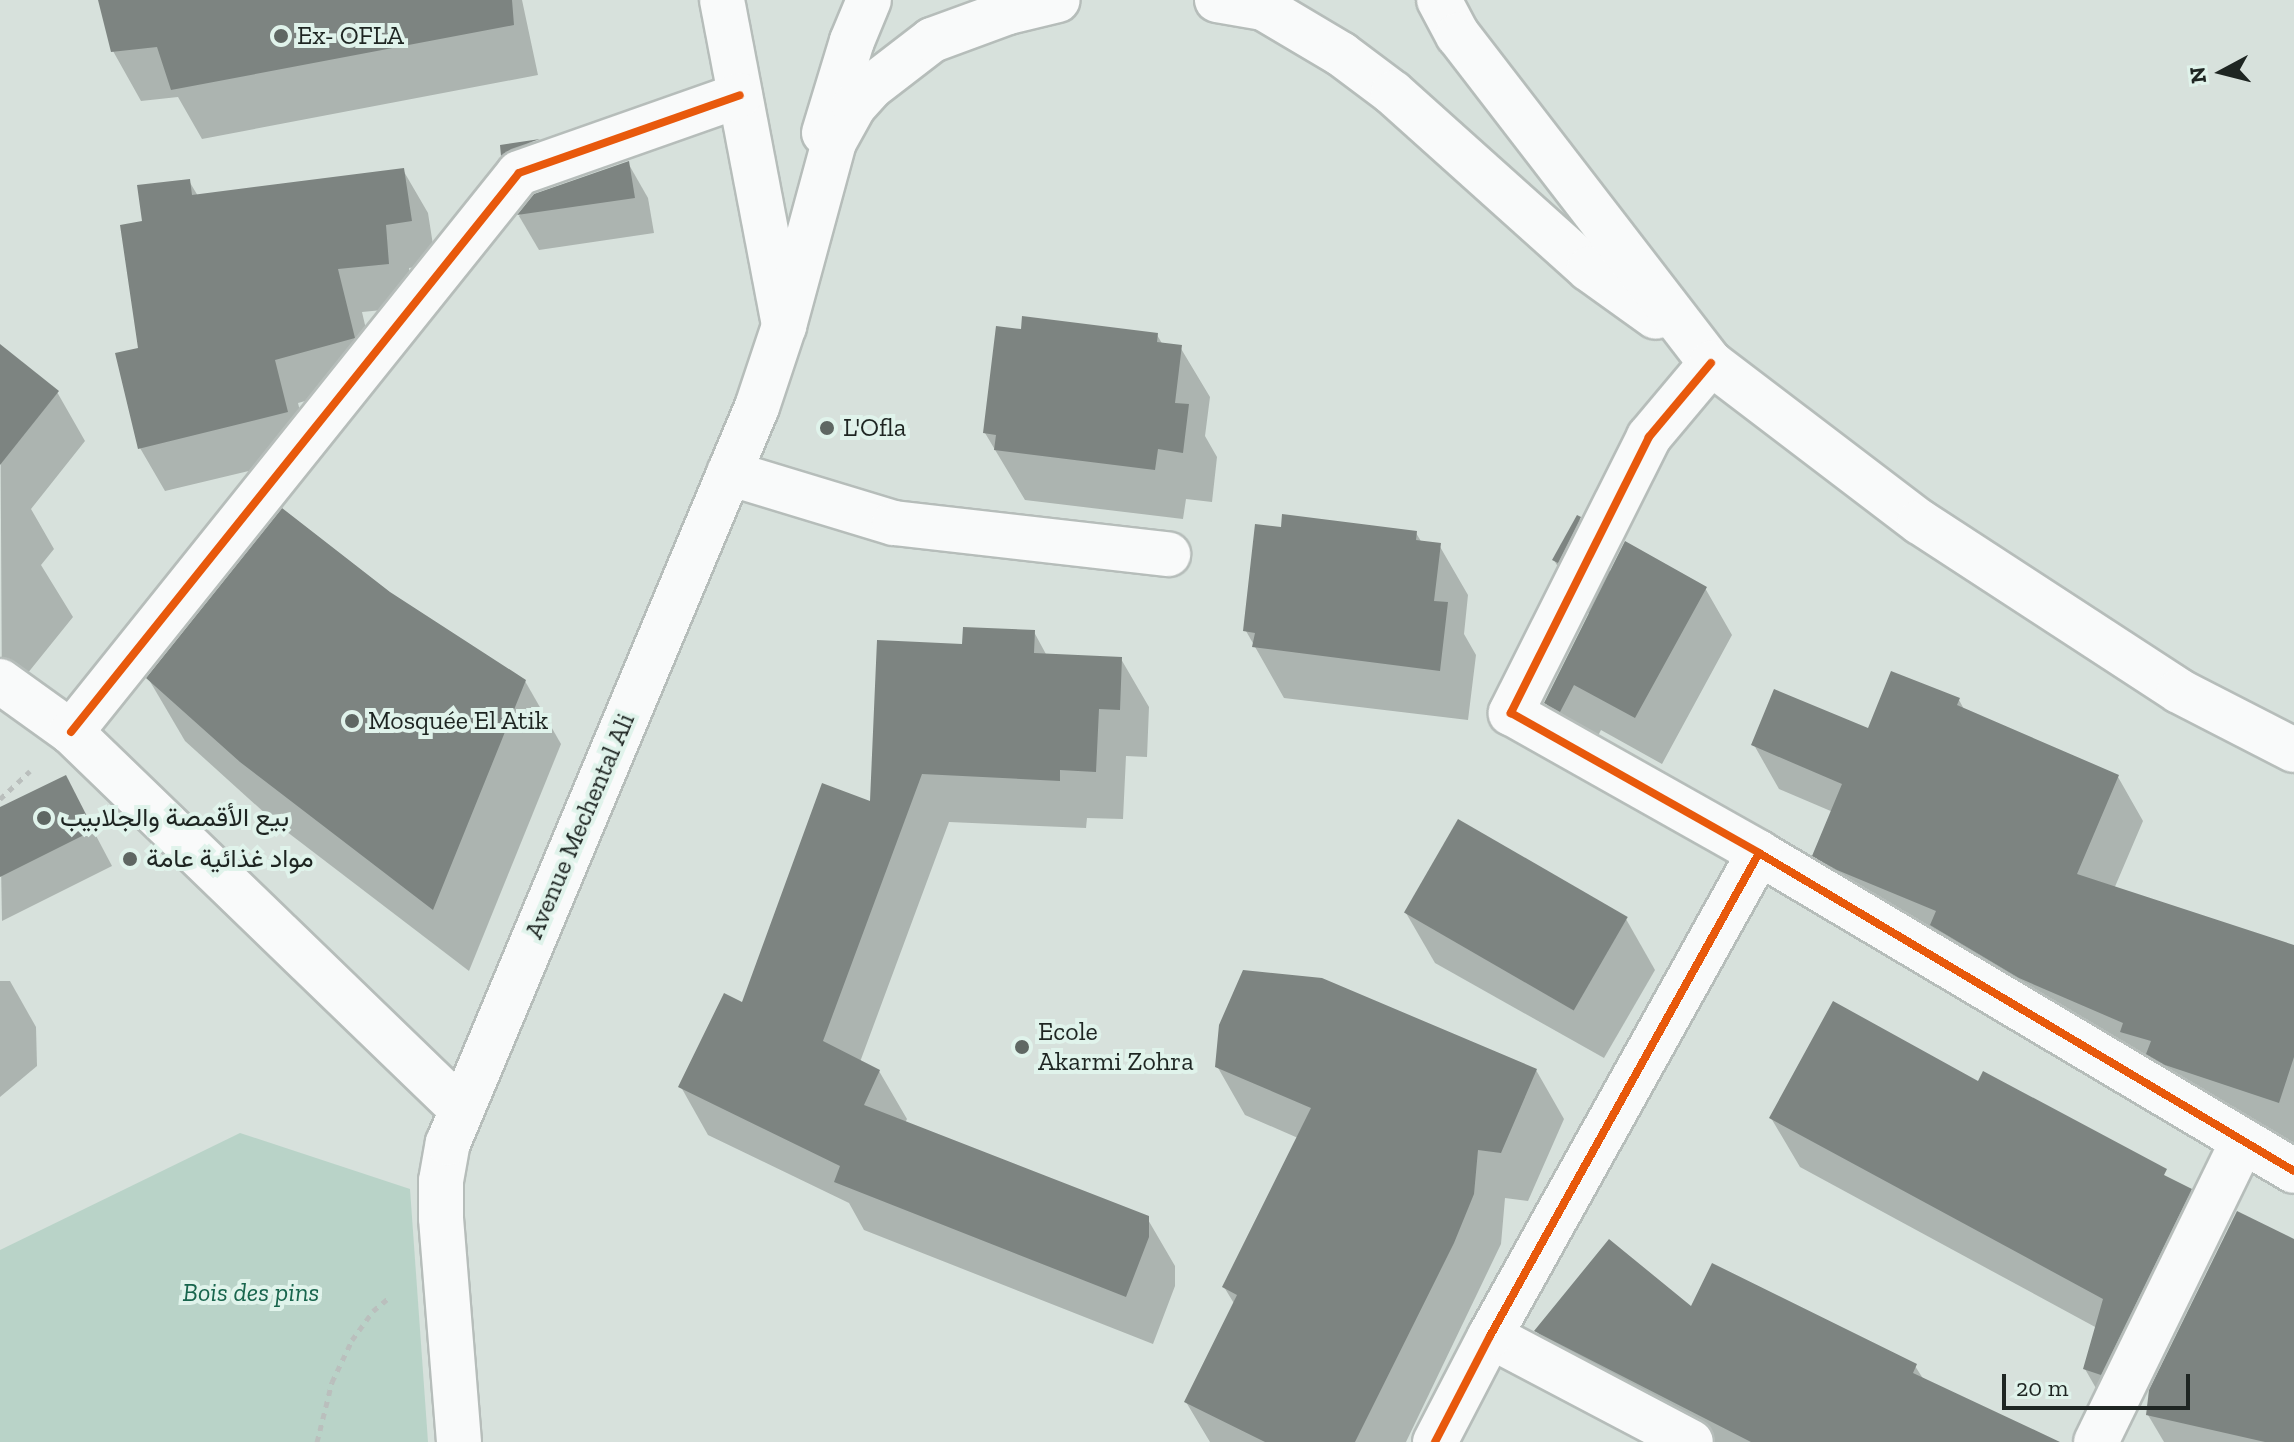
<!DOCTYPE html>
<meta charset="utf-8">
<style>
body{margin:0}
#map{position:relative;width:2294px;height:1442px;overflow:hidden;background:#d7e1dc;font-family:"Zilla Slab",Vazirmatn,serif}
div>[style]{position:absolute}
.green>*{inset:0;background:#b9d3c8}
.shadow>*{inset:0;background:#0003}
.building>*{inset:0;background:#7d8481;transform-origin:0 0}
.path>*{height:5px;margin-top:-2.5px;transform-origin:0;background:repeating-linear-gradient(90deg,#babfbd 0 6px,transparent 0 12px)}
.roads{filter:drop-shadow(2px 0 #b6bdba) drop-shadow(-2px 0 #b6bdba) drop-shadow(0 2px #b6bdba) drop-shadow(0 -2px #b6bdba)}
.minor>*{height:44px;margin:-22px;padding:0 22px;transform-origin:22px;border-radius:22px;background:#f9fafa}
.secondary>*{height:44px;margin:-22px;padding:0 22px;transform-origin:22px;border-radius:22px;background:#f9fafa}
.primary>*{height:44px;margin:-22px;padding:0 22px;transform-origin:22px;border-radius:22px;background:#f9fafa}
.cycleway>*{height:8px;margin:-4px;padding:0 4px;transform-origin:4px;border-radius:4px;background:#e8590c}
.dots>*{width:22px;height:22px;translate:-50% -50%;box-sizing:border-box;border:4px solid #e0f3eb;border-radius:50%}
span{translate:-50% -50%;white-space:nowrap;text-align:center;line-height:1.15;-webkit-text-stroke:8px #e0f3eb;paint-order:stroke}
.poi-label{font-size:26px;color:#1e2522}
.left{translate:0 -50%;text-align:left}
.street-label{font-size:26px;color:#1e2522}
.park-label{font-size:26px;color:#18654d;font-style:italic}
.north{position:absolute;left:2182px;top:32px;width:80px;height:80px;-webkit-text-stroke:6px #e0f3eb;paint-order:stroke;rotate:263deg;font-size:22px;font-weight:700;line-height:32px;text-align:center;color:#1e2522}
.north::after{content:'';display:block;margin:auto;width:28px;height:36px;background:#1e2522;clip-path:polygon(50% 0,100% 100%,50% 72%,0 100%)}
.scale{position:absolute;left:2002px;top:1374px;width:188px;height:36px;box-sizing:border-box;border:4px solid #1e2522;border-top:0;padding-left:10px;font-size:24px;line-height:28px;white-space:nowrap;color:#1e2522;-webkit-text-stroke:6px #e0f3eb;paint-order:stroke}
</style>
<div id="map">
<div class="green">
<div style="clip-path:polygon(240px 1133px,410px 1189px,428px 1442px,0 1442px,0 1250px)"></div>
</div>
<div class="shadow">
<div style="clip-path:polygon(100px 0,522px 0,538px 75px,202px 139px,178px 97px,141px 101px,113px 51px)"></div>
<div style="clip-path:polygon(539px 141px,558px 175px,523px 190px,502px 147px)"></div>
<div style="clip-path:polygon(628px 163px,648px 198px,654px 233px,539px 250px,519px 216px,535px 196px)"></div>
<div style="clip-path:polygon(403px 170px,428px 213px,436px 264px,409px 268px,413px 307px,362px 312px,378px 381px,298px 403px,311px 456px,165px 491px,140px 448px,144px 223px,189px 181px,198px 196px)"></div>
<div style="clip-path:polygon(1157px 335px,1163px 345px,1180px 347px,1210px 397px,1205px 436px,1217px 457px,1212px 502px,1186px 499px,1183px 519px,1025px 500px,985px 433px)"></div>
<div style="clip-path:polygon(0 346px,57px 392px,85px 441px,31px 509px,54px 549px,41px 565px,73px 617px,2px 705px)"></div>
<div style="clip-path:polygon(1579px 519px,1611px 573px,1705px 588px,1732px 635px,1662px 764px,1601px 730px,1587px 757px,1573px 750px,1546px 703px,1590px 614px,1583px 610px,1554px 560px)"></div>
<div style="clip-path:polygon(1416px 533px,1422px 543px,1439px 545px,1468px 595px,1464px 634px,1476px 655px,1468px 720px,1284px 698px,1246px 631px)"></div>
<div style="clip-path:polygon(388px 594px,525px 681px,561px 744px,469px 971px,278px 825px,185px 741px,148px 678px)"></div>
<div style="clip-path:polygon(1034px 632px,1047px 656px,1121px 659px,1149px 707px,1147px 757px,1126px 756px,1123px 819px,1087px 818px,1086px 828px,949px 822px,860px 1062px,879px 1071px,907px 1119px,905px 1123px,1147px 1218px,1175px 1266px,1175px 1286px,1153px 1344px,864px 1230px,849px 1203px,708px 1135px,681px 1087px,744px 1005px,872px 804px,964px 646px)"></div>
<div style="clip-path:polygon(1959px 700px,1965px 711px,2118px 777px,2143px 821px,2114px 889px,2294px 947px,2294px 1143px,2192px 1109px,1840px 900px,1815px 855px,1833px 812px,1779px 789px,1754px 745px,1870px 731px)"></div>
<div style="clip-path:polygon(65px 777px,112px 866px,2px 921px,0 809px)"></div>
<div style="clip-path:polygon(1406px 913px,1626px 919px,1655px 970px,1604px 1058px,1435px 963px)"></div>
<div style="clip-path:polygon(0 981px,10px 981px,36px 1027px,37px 1066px,0 1097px)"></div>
<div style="clip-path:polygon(1217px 1066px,1536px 1070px,1564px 1119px,1528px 1201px,1505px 1198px,1501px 1244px,1406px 1442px,1210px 1442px,1186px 1402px,1235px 1305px,1224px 1287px,1298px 1138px,1245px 1115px)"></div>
<div style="clip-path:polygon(1979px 1084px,2190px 1190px,2219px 1239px,2113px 1418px,2085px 1369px,2097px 1328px,1800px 1167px,1771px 1118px)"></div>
<div style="clip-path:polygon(2294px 1242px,2294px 1442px,2164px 1442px,2148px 1415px)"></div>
<div style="clip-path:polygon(1692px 1309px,1915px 1366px,1924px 1380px,2037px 1442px,1693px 1442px,1562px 1375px,1537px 1331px)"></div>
</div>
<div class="building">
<div style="clip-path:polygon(98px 0,512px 0,514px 25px,171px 90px,157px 47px,111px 52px)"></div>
<div style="clip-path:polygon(540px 139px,511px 149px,501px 156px,500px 145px)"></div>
<div style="clip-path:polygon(629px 161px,635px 198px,517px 215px,534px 194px)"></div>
<div style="clip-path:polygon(404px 168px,412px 221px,386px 225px,389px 264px,338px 269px,355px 338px,275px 360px,288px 412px,138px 449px,115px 353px,138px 348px,120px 225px,142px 221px,137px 185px,190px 179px,192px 195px)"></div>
<div style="clip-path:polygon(1022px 316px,1158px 333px,1157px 342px,1182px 345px,1175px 403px,1189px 404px,1183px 453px,1158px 449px,1155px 470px,994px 450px,996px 435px,983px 433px,996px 326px,1021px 329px)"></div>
<div style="clip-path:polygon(0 344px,59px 391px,0 465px)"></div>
<div style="clip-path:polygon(282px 508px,390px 592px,526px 680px,433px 910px,240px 762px,146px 678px)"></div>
<div style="clip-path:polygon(1282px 514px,1417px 531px,1416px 540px,1441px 543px,1434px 601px,1448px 602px,1440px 671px,1252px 647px,1255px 633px,1243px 631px,1255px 524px,1281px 527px)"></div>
<div style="clip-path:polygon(1577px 515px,1581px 517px,1558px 563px,1552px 560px)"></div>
<div style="clip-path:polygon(1625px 541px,1707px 587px,1635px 718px,1574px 685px,1560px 712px,1544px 703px)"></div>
<div style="clip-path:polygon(963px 627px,1035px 630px,1034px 653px,1122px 657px,1120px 710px,1099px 709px,1096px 772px,1060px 770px,1060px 781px,922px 774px,823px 1041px,880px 1070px,864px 1105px,1149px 1216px,1149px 1237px,1126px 1297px,834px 1182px,840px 1166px,678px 1087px,724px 993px,742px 1002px,822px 783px,870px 801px,877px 640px,962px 644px)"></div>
<div style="clip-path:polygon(1891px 671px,1960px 698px,1957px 705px,2119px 775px,2077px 874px,2294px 945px,2294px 1057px,2279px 1103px,2165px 1065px,2146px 1054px,2151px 1041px,2120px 1032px,2123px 1023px,2019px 978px,1930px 925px,1936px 911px,1837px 870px,1812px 856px,1842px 784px,1751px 745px,1774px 689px,1868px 728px)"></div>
<div style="clip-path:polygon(66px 775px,94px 830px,0 877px,0 807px)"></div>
<div style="left:1458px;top:819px;width:196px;height:108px;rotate:30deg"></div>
<div style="clip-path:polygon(1243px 970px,1322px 978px,1537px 1069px,1501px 1153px,1478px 1150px,1474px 1194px,1454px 1243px,1355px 1442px,1265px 1442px,1184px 1402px,1237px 1295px,1222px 1287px,1311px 1108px,1215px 1067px,1219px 1025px)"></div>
<div style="clip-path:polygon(1833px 1001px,1978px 1081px,1983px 1071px,2167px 1169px,2164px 1175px,2192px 1189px,2101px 1375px,2083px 1369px,2103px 1299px,1769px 1118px)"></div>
<div style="clip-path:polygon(2237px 1211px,2294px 1239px,2294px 1442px,2265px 1442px,2146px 1415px,2149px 1390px)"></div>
<div style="clip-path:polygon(1609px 1239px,1691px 1306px,1712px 1263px,1917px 1364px,1913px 1373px,2060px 1442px,1751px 1442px,1534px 1331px)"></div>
</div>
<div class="path">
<div style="left:0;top:799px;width:41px;rotate:-43deg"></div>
<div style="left:317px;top:1442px;width:62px;rotate:-76deg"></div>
<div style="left:332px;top:1382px;width:47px;rotate:-64.5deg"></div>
<div style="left:352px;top:1340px;width:36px;rotate:-54deg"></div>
<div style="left:373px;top:1311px;width:23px;rotate:-40deg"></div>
</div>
<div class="roads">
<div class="minor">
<div style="left:722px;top:0;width:332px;rotate:79.2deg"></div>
<div style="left:1711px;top:363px;width:97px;rotate:130deg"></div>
<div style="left:1649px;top:437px;width:309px;rotate:116.6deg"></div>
<div style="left:1511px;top:713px;width:285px;rotate:29.4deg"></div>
<div style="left:1759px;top:853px;width:622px;rotate:30.73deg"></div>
<div style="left:729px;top:473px;width:172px;rotate:16.9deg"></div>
<div style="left:894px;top:523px;width:276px;rotate:6.5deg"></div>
<div style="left:0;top:681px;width:87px;rotate:35.7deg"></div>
<div style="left:71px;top:732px;width:541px;rotate:44.03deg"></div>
<div style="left:71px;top:732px;width:716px;rotate:-51.29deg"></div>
<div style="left:519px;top:173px;width:234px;rotate:-19.4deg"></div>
<div style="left:1490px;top:1336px;width:227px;rotate:27.8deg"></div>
<div style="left:1435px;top:1442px;width:119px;rotate:-62.6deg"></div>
<div style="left:1490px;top:1336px;width:553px;rotate:-60.88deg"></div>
<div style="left:2096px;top:1442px;width:335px;rotate:-64deg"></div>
</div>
<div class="secondary">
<div style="left:1217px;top:0;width:47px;rotate:9.9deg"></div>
<div style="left:824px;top:133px;width:96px;rotate:-73.1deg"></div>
<div style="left:852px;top:41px;width:44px;rotate:-67.5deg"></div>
<div style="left:459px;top:1442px;width:225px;rotate:-94.6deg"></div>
<div style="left:441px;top:1218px;width:37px;rotate:-90deg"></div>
<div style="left:441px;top:1181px;width:39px;rotate:-80deg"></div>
<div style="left:448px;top:1143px;width:798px;rotate:-67.23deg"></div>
<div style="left:757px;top:407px;width:85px;rotate:-71.6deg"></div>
<div style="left:784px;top:326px;width:191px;rotate:-74.8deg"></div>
<div style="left:834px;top:142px;width:41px;rotate:-60.9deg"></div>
<div style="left:854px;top:106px;width:25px;rotate:-48deg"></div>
<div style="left:871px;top:87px;width:77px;rotate:-37.6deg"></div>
<div style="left:932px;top:40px;width:81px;rotate:-20.2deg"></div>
<div style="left:1008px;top:12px;width:51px;rotate:-13.5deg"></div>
</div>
<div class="primary">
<div style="left:1250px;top:0;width:106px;rotate:30.7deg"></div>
<div style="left:1341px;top:54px;width:65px;rotate:36.9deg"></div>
<div style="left:1393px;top:93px;width:263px;rotate:41.9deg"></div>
<div style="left:1589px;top:269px;width:82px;rotate:35.6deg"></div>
<div style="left:1439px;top:0;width:40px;rotate:62deg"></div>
<div style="left:1458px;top:35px;width:414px;rotate:52.4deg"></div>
<div style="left:1711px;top:363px;width:263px;rotate:37.3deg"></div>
<div style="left:1920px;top:522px;width:309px;rotate:33.1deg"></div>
<div style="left:2179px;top:691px;width:129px;rotate:27.2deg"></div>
</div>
</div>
<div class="cycleway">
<div style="left:1711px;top:363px;width:97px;rotate:130deg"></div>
<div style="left:1649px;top:437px;width:309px;rotate:116.6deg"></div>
<div style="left:1511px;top:713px;width:285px;rotate:29.4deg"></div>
<div style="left:1759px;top:853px;width:622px;rotate:30.73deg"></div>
<div style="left:71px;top:732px;width:716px;rotate:-51.29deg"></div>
<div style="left:519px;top:173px;width:234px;rotate:-19.4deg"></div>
<div style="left:1435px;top:1442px;width:119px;rotate:-62.6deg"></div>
<div style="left:1490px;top:1336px;width:553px;rotate:-60.88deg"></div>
</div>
<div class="dots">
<div style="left:281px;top:36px;background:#5f6763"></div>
<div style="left:827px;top:428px;background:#5f6763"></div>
<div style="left:352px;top:721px;background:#5f6763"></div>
<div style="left:44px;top:818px;background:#5f6763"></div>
<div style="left:130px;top:859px;background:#5f6763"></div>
<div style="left:1022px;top:1047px;background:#5f6763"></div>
</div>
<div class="poi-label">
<span class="left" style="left:297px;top:36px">Ex- OFLA</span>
<span class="left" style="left:843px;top:428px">L'Ofla</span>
<span class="left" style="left:368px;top:721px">Mosquée El Atik</span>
<span class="left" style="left:60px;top:818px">بيع الأقمصة والجلابيب</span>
<span class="left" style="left:146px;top:859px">مواد غذائية عامة</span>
<span class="left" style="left:1038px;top:1047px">Ecole<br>Akarmi Zohra</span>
</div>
<div class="street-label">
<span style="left:580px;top:826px;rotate:-67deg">Avenue Mechental Ali</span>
</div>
<div class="park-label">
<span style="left:251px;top:1293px">Bois des pins</span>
</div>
<div class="north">N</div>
<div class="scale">20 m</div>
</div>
